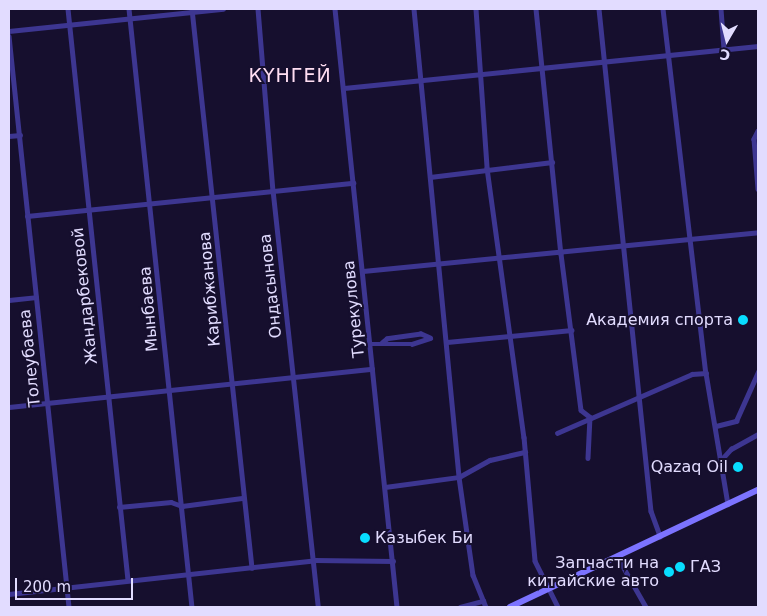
<!DOCTYPE html>
<meta charset="utf-8">
<style>
body{margin:0}
#map{position:relative;width:767px;height:616px;overflow:hidden;background:#160f2e;font-family:"DejaVu Sans",sans-serif}
div>[style]{position:absolute}
.minor>*{height:4.5px;margin:-2.25px;padding:0 2.25px;transform-origin:2.25px;border-radius:2.25px;background:#3d3691}
.secondary>*{height:5.5px;margin:-2.75px;padding:0 2.75px;transform-origin:2.75px;border-radius:2.75px;background:#7c73ff}
.dots>*{width:14px;height:14px;translate:-50% -50%;box-sizing:border-box;border:2px solid #160f2e;border-radius:50%}
span{translate:-50% -50%;white-space:nowrap;text-align:center;line-height:1.15;-webkit-text-stroke:4px #160f2e;paint-order:stroke}
.street-label{font-size:16px;color:#e2dcff}
.poi-label{font-size:16px;color:#e2dcff}
.right{translate:-100% -50%;text-align:right}
.left{translate:0 -50%;text-align:left}
.quarter-label{font-size:19px;color:#ffdef2;letter-spacing:1px}
.frame{position:absolute;inset:0;border:10px solid #e2dcff;pointer-events:none}
.north{position:absolute;left:702px;top:15px;width:50px;height:50px;-webkit-text-stroke:4px #160f2e;paint-order:stroke;rotate:188deg;font-size:14px;font-weight:700;line-height:20px;text-align:center;color:#e2dcff}
.north::after{content:'';display:block;margin:auto;width:18px;height:22px;background:#e2dcff;clip-path:polygon(50% 0,100% 100%,50% 72%,0 100%)}
.scale{position:absolute;left:15px;top:578px;width:118px;height:22px;box-sizing:border-box;border:2px solid #e2dcff;border-top:0;padding-left:6px;font-size:15px;line-height:18px;white-space:nowrap;color:#e2dcff;-webkit-text-stroke:4px #160f2e;paint-order:stroke}
</style>
<div id="map">
<div class="minor">
<div style="left:68px;top:9px;width:574px;rotate:84deg"></div>
<div style="left:129px;top:9px;width:601px;rotate:83.99deg"></div>
<div style="left:192px;top:9px;width:562px;rotate:83.87deg"></div>
<div style="left:258px;top:9px;width:182px;rotate:85.3deg"></div>
<div style="left:273px;top:190px;width:419px;rotate:83.8deg"></div>
<div style="left:335px;top:9px;width:601px;rotate:84.08deg"></div>
<div style="left:414px;top:9px;width:470px;rotate:84.5deg"></div>
<div style="left:459px;top:477px;width:99px;rotate:81.9deg"></div>
<div style="left:473px;top:575px;width:35px;rotate:68deg"></div>
<div style="left:476px;top:9px;width:159px;rotate:86deg"></div>
<div style="left:487px;top:168px;width:272px;rotate:82.2deg"></div>
<div style="left:524px;top:437px;width:124px;rotate:84.9deg"></div>
<div style="left:535px;top:561px;width:51px;rotate:63.4deg"></div>
<div style="left:536px;top:9px;width:246px;rotate:84.2deg"></div>
<div style="left:561px;top:254px;width:157px;rotate:82.7deg"></div>
<div style="left:581px;top:410px;width:11px;rotate:38deg"></div>
<div style="left:590px;top:417px;width:41px;rotate:92.8deg"></div>
<div style="left:599px;top:9px;width:505px;rotate:84.09deg"></div>
<div style="left:651px;top:511px;width:27px;rotate:70deg"></div>
<div style="left:663px;top:9px;width:367px;rotate:83.3deg"></div>
<div style="left:706px;top:373px;width:133px;rotate:80.5deg"></div>
<div style="left:721px;top:9px;width:40px;rotate:85.7deg"></div>
<div style="left:9px;top:31px;width:215px;rotate:-5.9deg"></div>
<div style="left:9px;top:36px;width:574px;rotate:84deg"></div>
<div style="left:344px;top:88px;width:416px;rotate:-5.8deg"></div>
<div style="left:758px;top:131px;width:9px;rotate:117deg"></div>
<div style="left:754px;top:139px;width:50px;rotate:85.4deg"></div>
<div style="left:9px;top:136px;width:11px;rotate:-5deg"></div>
<div style="left:430px;top:177px;width:123px;rotate:-7deg"></div>
<div style="left:27px;top:216px;width:328px;rotate:-5.8deg"></div>
<div style="left:363px;top:271px;width:397px;rotate:-5.6deg"></div>
<div style="left:9px;top:300px;width:27px;rotate:-6deg"></div>
<div style="left:447px;top:342px;width:125px;rotate:-5.5deg"></div>
<div style="left:370px;top:344px;width:42px"></div>
<div style="left:412px;top:344px;width:19px;rotate:-18deg"></div>
<div style="left:430px;top:338px;width:10px;rotate:-156deg"></div>
<div style="left:421px;top:334px;width:34px;rotate:172deg"></div>
<div style="left:387px;top:339px;width:6px;rotate:141deg"></div>
<div style="left:9px;top:407px;width:365px;rotate:-6deg"></div>
<div style="left:716px;top:426px;width:21px;rotate:-14deg"></div>
<div style="left:736px;top:421px;width:54px;rotate:-65.8deg"></div>
<div style="left:557px;top:433px;width:147px;rotate:-23.6deg"></div>
<div style="left:692px;top:374px;width:14px;rotate:-4deg"></div>
<div style="left:721px;top:460px;width:15px;rotate:-48deg"></div>
<div style="left:731px;top:449px;width:31px;rotate:-29deg"></div>
<div style="left:385px;top:487px;width:75px;rotate:-7.7deg"></div>
<div style="left:459px;top:477px;width:35px;rotate:-29deg"></div>
<div style="left:490px;top:460px;width:36px;rotate:-13deg"></div>
<div style="left:119px;top:507px;width:52px;rotate:-5.5deg"></div>
<div style="left:171px;top:502px;width:12px;rotate:20deg"></div>
<div style="left:182px;top:506px;width:62px;rotate:-7.5deg"></div>
<div style="left:617px;top:556px;width:59px;rotate:60.4deg"></div>
<div style="left:9px;top:594px;width:308px;rotate:-6.3deg"></div>
<div style="left:315px;top:560px;width:78px;rotate:0.7deg"></div>
<div style="left:460px;top:607px;width:24px;rotate:-15deg"></div>
</div>
<div class="secondary">
<div style="left:510px;top:607px;width:274px;rotate:-25.3deg"></div>
</div>
<div class="dots">
<div style="left:743px;top:320px;background:#08ddff"></div>
<div style="left:738px;top:467px;background:#08ddff"></div>
<div style="left:365px;top:538px;background:#08ddff"></div>
<div style="left:680px;top:567px;background:#08ddff"></div>
<div style="left:669px;top:572px;background:#08ddff"></div>
</div>
<div class="street-label">
<span style="left:271px;top:286px;rotate:-96deg">Ондасынова</span>
<span style="left:210px;top:289px;rotate:-95deg">Карибжанова</span>
<span style="left:85px;top:296px;rotate:-96deg">Жандарбековой</span>
<span style="left:149px;top:309px;rotate:-95deg">Мынбаева</span>
<span style="left:354px;top:309px;rotate:-96deg">Турекулова</span>
<span style="left:30px;top:358px;rotate:-96deg">Толеубаева</span>
</div>
<div class="poi-label">
<span class="right" style="left:733px;top:320px">Академия спорта</span>
<span class="right" style="left:728px;top:467px">Qazaq Oil</span>
<span class="left" style="left:375px;top:538px">Казыбек Би</span>
<span class="right" style="left:659px;top:572px">Запчасти на<br>китайские авто</span>
<span class="left" style="left:690px;top:567px">ГАЗ</span>
</div>
<div class="quarter-label">
<span style="left:290px;top:76px">КҮНГЕЙ</span>
</div>
<div class="frame"></div>
<div class="north">С</div>
<div class="scale">200 m</div>
</div>
